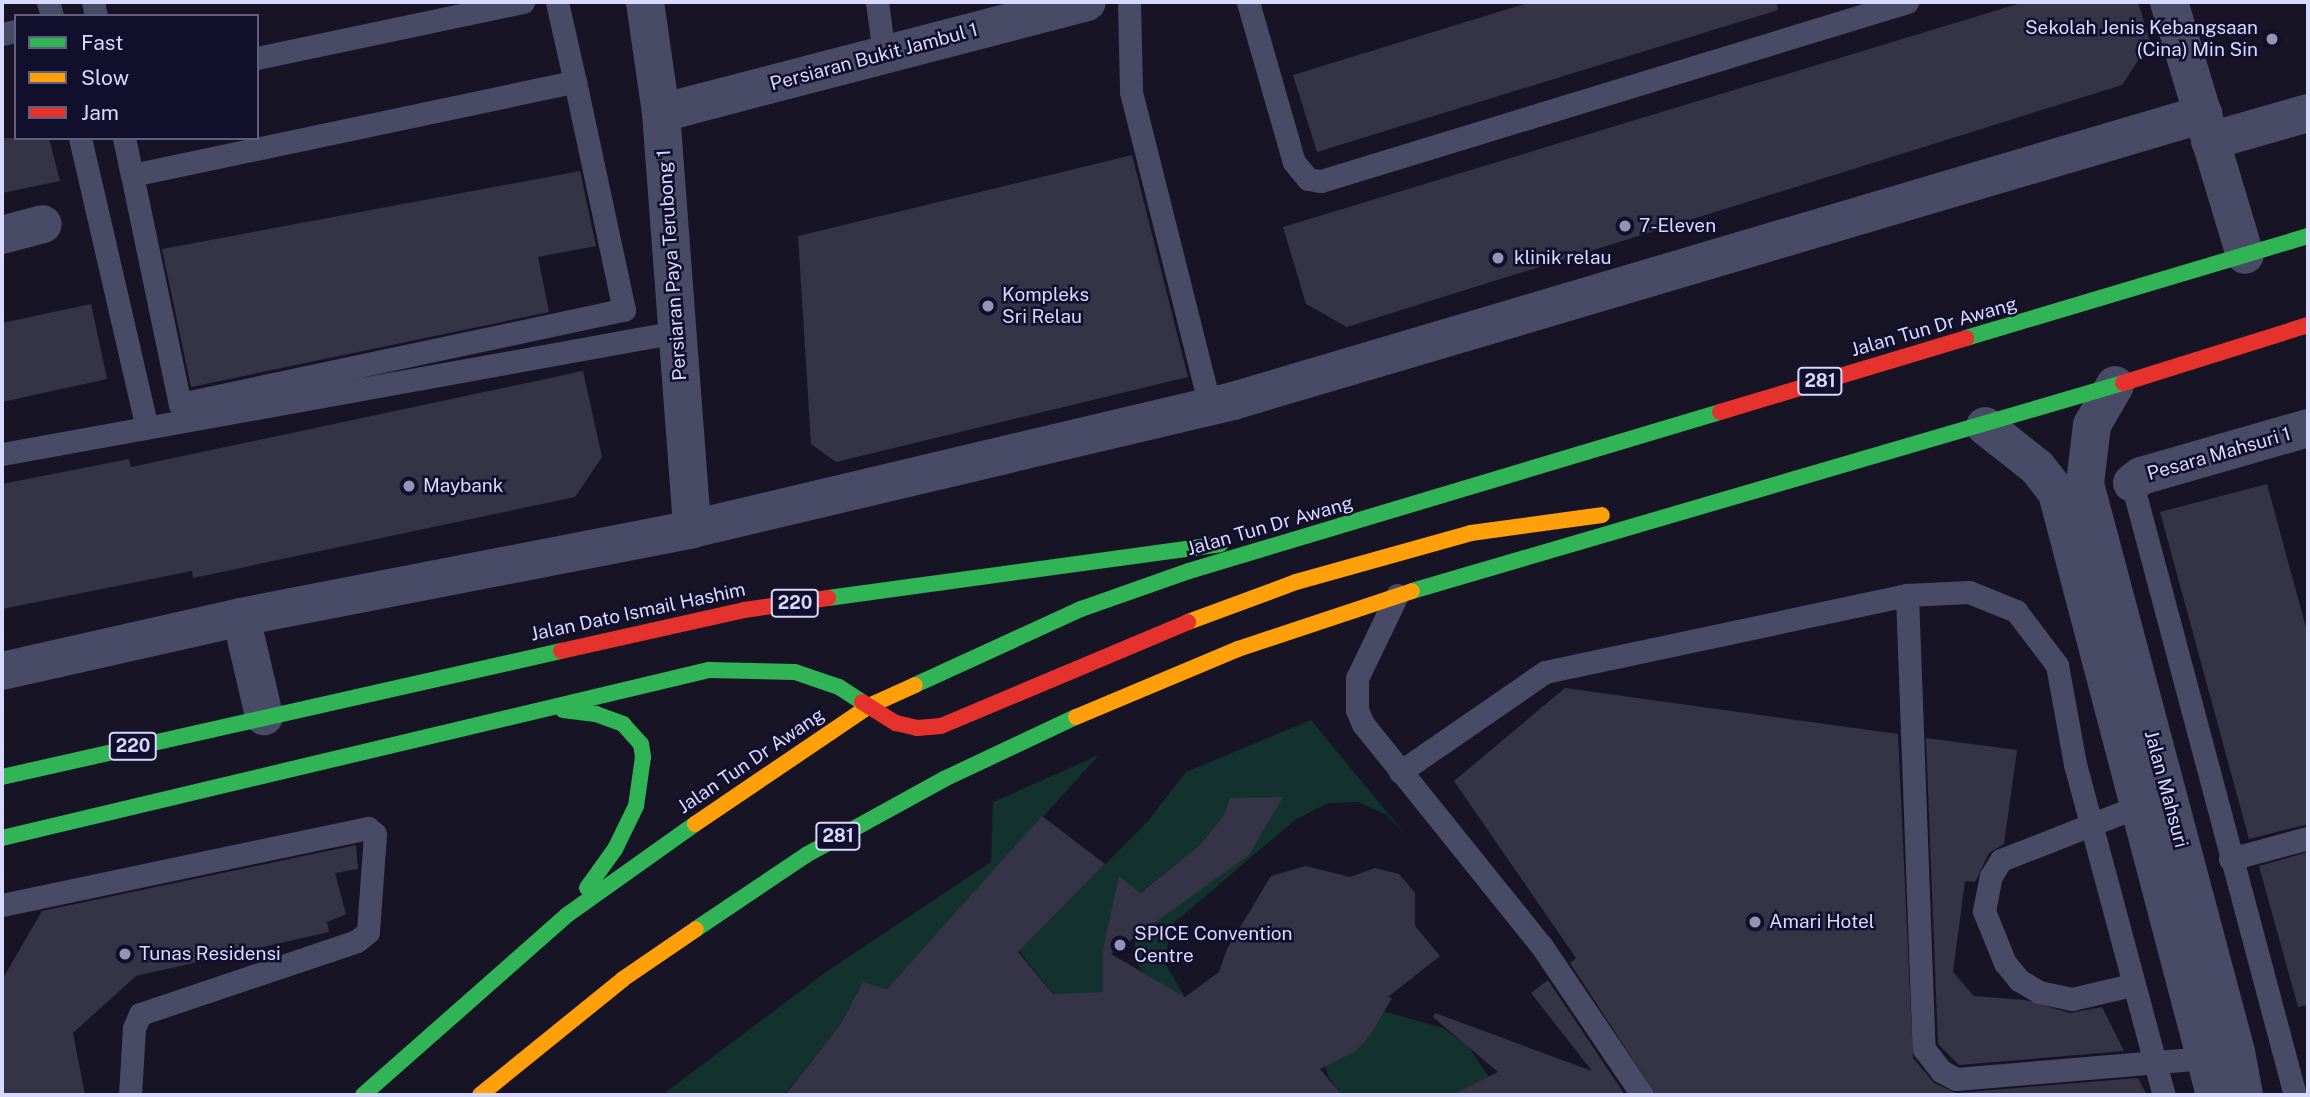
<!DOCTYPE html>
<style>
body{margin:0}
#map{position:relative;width:2310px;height:1097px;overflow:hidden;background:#171525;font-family:"Public Sans",sans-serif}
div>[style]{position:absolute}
.green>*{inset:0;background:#12312f}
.building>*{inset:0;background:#353346}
.lane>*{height:23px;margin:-11.5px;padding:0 11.5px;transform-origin:11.5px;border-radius:11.5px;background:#494b66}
.street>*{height:38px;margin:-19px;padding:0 19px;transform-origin:19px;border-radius:19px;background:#494b66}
.fast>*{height:16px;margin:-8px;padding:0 8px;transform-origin:8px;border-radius:8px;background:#30b455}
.slow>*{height:16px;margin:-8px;padding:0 8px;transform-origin:8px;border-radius:8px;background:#ff9f0a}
.jam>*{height:16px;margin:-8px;padding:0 8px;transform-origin:8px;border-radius:8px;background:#e5322d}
.dots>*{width:19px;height:19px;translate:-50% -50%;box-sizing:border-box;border:4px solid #110f2b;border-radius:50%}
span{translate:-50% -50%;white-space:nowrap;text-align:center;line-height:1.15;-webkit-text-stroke:5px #110f2b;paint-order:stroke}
.shield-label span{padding:2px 5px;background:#110f2b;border:2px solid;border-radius:5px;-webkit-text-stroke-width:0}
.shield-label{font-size:18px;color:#d9d8ff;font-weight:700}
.poi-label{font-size:19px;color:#d9d8ff}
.right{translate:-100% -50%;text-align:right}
.left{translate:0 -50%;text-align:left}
.street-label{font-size:19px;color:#d9d8ff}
.frame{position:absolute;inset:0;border:4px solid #d9d8ff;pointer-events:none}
.legend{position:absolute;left:14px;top:14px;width:245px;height:126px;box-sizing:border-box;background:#110f2b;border:2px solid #615f80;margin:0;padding:9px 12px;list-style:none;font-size:21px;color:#d9d8ff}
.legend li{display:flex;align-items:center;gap:14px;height:35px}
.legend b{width:35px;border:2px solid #615f80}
</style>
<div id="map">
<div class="green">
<div style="clip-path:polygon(1311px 720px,1406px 835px,1387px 815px,1359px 802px,1328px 803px,1295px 820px,1169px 927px,1166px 965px,1185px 997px,1144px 974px,1135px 960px,1135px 943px,1145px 929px,1262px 833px,1277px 798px,1224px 815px,1200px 845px,1125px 904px,1103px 957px,1106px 976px,1117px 991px,1056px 997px,1019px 951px,1148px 821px,1186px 772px)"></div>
<div style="clip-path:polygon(1099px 755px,887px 989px,863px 982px,840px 1025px,784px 1095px,662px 1095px,826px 972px,991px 862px,993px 802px)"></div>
<div style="clip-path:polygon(1383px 1011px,1443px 1028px,1468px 1046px,1489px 1077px,1454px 1095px,1342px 1095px,1328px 1076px,1324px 1061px,1356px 1051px)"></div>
</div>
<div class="building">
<div style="clip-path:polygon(1531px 2px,1777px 2px,1778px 10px,1317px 152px,1293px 75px)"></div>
<div style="clip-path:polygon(2024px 2px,2138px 2px,2150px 42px,2122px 85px,1347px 327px,1306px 304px,1283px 227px)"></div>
<div style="clip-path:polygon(2px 138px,49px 138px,60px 181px,2px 193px)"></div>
<div style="clip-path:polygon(1132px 155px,1188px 377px,836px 462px,811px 444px,798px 236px)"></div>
<div style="clip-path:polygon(580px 171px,596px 246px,538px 257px,549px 312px,191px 387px,162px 249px)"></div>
<div style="clip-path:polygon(91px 304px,107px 379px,2px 402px,2px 323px)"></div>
<div style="clip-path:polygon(583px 371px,602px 457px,575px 497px,193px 578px,192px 571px,2px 609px,2px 484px,129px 459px,131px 467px)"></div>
<div style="clip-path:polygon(2267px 484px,2308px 635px,2308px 824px,2249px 839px,2160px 512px)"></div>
<div style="clip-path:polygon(1565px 688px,1898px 734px,1913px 1058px,1934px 1083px,1956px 1093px,2138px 1078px,2147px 1095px,1656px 1095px,1570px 963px,1576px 958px,1454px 781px)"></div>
<div style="clip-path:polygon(1926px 738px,2017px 750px,2004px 844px,1989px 853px,1975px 882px,1965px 881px,1953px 972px,1974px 996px,2025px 1000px,2070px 1013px,2102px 1007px,2124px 1051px,1959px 1065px,1938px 1044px)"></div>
<div style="clip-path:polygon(1283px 797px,1249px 855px,1111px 954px,1185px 997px,1219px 972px,1227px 949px,1271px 876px,1306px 866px,1350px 877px,1375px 868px,1399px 874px,1415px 893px,1415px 926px,1440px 956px,1388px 997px,1392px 998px,1371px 1034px,1356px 1051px,1320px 1069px,1342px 1095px,785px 1095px,840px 1025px,863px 982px,887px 989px,1042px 816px,1105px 864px,1018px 952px,1053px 994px,1103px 992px,1103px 949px,1119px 876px,1140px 893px,1200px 845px,1224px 815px,1230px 798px)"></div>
<div style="clip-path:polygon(356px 845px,358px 869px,335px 873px,346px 914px,327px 922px,329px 932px,136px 976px,73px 1033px,85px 1095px,2px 1095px,2px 980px,42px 911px)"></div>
<div style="clip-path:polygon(2308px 852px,2308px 1005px,2298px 1007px,2259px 866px)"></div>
<div style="clip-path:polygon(1548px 980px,1625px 1095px,1452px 1095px,1498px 1072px,1433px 1017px,1435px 1013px,1592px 1071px,1531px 993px)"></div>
</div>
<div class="lane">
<div style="left:48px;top:2px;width:15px;rotate:74deg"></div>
<div style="left:93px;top:2px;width:14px;rotate:78deg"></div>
<div style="left:877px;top:2px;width:52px;rotate:82.3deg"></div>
<div style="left:1129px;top:2px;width:90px;rotate:88.7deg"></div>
<div style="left:1131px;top:92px;width:325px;rotate:75.9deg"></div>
<div style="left:1248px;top:2px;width:166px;rotate:74deg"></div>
<div style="left:1294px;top:162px;width:22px;rotate:51deg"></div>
<div style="left:1308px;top:179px;width:13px;rotate:9deg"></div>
<div style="left:1321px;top:181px;width:613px;rotate:-16.99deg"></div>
<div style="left:2px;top:34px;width:14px;rotate:-12deg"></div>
<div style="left:257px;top:58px;width:272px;rotate:-11.9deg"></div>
<div style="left:80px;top:138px;width:294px;rotate:77deg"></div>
<div style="left:124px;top:138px;width:38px;rotate:78deg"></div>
<div style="left:132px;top:175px;width:453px;rotate:-11.9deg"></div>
<div style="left:575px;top:82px;width:82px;rotate:-102.7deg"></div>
<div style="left:132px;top:175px;width:234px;rotate:78.2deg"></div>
<div style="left:180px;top:404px;width:454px;rotate:-12deg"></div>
<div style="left:624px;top:310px;width:233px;rotate:-102.1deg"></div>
<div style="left:2px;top:454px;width:686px;rotate:-10.25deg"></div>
<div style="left:2132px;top:483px;width:633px;rotate:75.09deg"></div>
<div style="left:1397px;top:595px;width:92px;rotate:115.7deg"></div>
<div style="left:1357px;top:678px;width:32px;rotate:90deg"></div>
<div style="left:1357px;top:710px;width:15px;rotate:67deg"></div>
<div style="left:1363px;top:724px;width:284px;rotate:51.2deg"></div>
<div style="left:1541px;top:945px;width:181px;rotate:56deg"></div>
<div style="left:1907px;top:595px;width:454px;rotate:87.9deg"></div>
<div style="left:1924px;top:1049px;width:28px;rotate:52deg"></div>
<div style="left:1941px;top:1071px;width:17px;rotate:28deg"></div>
<div style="left:1956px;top:1079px;width:253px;rotate:-4.8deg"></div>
<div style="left:1400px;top:772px;width:176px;rotate:-34.6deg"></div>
<div style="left:1545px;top:672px;width:370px;rotate:-12deg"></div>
<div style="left:1907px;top:595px;width:62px;rotate:-2.8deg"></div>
<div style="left:1969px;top:592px;width:51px;rotate:22deg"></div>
<div style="left:2016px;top:611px;width:68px;rotate:52.8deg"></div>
<div style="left:2057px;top:665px;width:101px;rotate:79.7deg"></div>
<div style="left:2075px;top:764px;width:343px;rotate:75deg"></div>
<div style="left:2230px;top:859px;width:81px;rotate:-15.1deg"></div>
<div style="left:2px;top:905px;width:374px;rotate:-11.9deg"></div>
<div style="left:368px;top:828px;width:9px;rotate:41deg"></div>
<div style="left:375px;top:834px;width:98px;rotate:94.1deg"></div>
<div style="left:368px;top:932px;width:14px;rotate:141deg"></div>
<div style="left:357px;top:941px;width:229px;rotate:161.4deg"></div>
<div style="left:140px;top:1014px;width:15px;rotate:113deg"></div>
<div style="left:134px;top:1028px;width:67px;rotate:93.4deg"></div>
<div style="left:2132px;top:985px;width:62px;rotate:166.9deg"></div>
<div style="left:2072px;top:999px;width:34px;rotate:-168deg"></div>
<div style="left:2039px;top:992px;width:23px;rotate:-149deg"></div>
<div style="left:2019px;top:980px;width:22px;rotate:-129deg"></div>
<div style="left:2005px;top:963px;width:56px;rotate:-112deg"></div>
<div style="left:1984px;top:911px;width:36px;rotate:-79deg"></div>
<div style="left:1991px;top:876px;width:19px;rotate:-58deg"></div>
<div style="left:2001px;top:860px;width:150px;rotate:-21.4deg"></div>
</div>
<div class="street">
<div style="left:645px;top:2px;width:112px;rotate:81.8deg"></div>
<div style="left:661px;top:113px;width:417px;rotate:85.7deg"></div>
<div style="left:2169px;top:2px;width:264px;rotate:73.3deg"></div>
<div style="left:661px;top:113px;width:440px;rotate:-14.6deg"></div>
<div style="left:2210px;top:141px;width:102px;rotate:-15.9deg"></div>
<div style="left:2px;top:235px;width:42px;rotate:-15deg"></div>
<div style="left:2115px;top:385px;width:46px;rotate:119.9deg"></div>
<div style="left:2092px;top:425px;width:59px;rotate:96.8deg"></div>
<div style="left:2085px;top:484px;width:588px;rotate:75.11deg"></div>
<div style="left:2236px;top:1052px;width:44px;rotate:79.5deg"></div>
<div style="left:1985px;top:426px;width:66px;rotate:38.3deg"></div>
<div style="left:2037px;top:467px;width:33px;rotate:52deg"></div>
<div style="left:2057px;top:493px;width:622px;rotate:75.29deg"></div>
<div style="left:2132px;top:483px;width:11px;rotate:-38deg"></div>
<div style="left:2141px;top:476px;width:174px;rotate:-16deg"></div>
<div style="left:241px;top:617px;width:102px;rotate:76.9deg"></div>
<div style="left:2px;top:671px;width:245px;rotate:-12.7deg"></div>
<div style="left:241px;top:617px;width:460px;rotate:-11deg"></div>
<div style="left:692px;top:529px;width:556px;rotate:-13.31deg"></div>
<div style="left:1233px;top:401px;width:1012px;rotate:-16.48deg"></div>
</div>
<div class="fast">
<div style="left:1966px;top:338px;width:357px;rotate:-16.6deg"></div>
<div style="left:1412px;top:591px;width:741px;rotate:-16.31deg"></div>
<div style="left:828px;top:598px;width:396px;rotate:-7.8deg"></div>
<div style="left:915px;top:685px;width:183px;rotate:-24.6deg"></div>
<div style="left:1081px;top:609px;width:114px;rotate:-19.4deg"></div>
<div style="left:1189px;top:571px;width:554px;rotate:-16.67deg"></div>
<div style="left:563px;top:710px;width:33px;rotate:7deg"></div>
<div style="left:596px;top:714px;width:29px;rotate:20deg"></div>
<div style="left:623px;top:724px;width:27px;rotate:48deg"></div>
<div style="left:641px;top:744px;width:13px;rotate:81deg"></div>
<div style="left:643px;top:757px;width:49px;rotate:98.1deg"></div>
<div style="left:636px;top:806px;width:48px;rotate:116deg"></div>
<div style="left:615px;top:849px;width:48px;rotate:125.7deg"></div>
<div style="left:2px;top:777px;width:573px;rotate:-12.7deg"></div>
<div style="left:2px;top:838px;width:727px;rotate:-13.37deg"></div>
<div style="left:709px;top:670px;width:86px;rotate:1.3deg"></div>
<div style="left:795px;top:672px;width:46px;rotate:18.8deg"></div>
<div style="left:839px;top:687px;width:27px;rotate:33deg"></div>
<div style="left:696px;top:929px;width:133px;rotate:-33.9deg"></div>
<div style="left:806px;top:855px;width:158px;rotate:-28.8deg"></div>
<div style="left:944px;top:779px;width:146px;rotate:-25.2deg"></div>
<div style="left:363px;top:1095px;width:272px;rotate:-41.4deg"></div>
<div style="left:567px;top:915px;width:157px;rotate:-35.4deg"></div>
</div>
<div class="slow">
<div style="left:1188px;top:622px;width:115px;rotate:-20.3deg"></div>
<div style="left:1296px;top:582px;width:182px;rotate:-15.6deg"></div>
<div style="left:1471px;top:533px;width:132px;rotate:-7.8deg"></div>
<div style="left:1076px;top:717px;width:176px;rotate:-22.8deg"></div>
<div style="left:1238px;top:649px;width:183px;rotate:-18.4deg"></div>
<div style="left:695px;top:824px;width:212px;rotate:-34.1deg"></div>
<div style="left:871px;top:705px;width:48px;rotate:-24.4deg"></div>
<div style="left:480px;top:1095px;width:184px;rotate:-39deg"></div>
<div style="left:623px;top:979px;width:88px;rotate:-34.4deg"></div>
</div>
<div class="jam">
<div style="left:2123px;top:383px;width:194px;rotate:-17.4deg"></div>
<div style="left:1720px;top:412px;width:257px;rotate:-16.7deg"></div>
<div style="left:561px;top:651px;width:188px;rotate:-12.6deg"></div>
<div style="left:744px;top:610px;width:85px;rotate:-8.1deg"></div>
<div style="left:862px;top:702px;width:40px;rotate:32deg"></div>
<div style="left:896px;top:723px;width:22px;rotate:13deg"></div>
<div style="left:917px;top:728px;width:24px;rotate:-5deg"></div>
<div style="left:941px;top:726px;width:268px;rotate:-22.8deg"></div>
</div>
<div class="dots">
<div style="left:2272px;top:39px;background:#9594b3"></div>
<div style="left:1625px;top:226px;background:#9594b3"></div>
<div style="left:1498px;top:258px;background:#9594b3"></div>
<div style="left:988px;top:306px;background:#9594b3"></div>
<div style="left:409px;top:486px;background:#9594b3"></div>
<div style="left:1755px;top:922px;background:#9594b3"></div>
<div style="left:1120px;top:945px;background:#9594b3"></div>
<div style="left:125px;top:954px;background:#9594b3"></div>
</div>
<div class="shield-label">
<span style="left:1820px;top:381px">281</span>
<span style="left:795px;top:603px">220</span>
<span style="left:133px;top:746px">220</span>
<span style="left:838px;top:836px">281</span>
</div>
<div class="poi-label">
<span class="right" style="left:2258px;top:39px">Sekolah Jenis Kebangsaan<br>(Cina) Min Sin</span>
<span class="left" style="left:1639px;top:226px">7-Eleven</span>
<span class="left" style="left:1514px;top:258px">klinik relau</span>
<span class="left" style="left:1002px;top:306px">Kompleks<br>Sri Relau</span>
<span class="left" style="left:423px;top:486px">Maybank</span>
<span class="left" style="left:1769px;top:922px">Amari Hotel</span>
<span class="left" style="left:1134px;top:945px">SPICE Convention<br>Centre</span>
<span class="left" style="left:139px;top:954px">Tunas Residensi</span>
</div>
<div class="street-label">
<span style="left:874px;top:57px;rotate:-15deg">Persiaran Bukit Jambul 1</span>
<span style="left:672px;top:265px;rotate:-94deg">Persiaran Paya Terubong 1</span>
<span style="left:1934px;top:327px;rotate:-16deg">Jalan Tun Dr Awang</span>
<span style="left:2219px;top:454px;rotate:-16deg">Pesara Mahsuri 1</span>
<span style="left:1270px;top:526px;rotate:-16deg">Jalan Tun Dr Awang</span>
<span style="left:638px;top:612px;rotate:-12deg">Jalan Dato Ismail Hashim</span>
<span style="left:751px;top:761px;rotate:-34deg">Jalan Tun Dr Awang</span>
<span style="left:2166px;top:789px;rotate:75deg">Jalan Mahsuri</span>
</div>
<div class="frame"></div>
<ul class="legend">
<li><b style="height:9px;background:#30b455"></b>Fast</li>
<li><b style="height:9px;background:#ff9f0a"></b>Slow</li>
<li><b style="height:9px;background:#e5322d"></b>Jam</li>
</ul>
</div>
